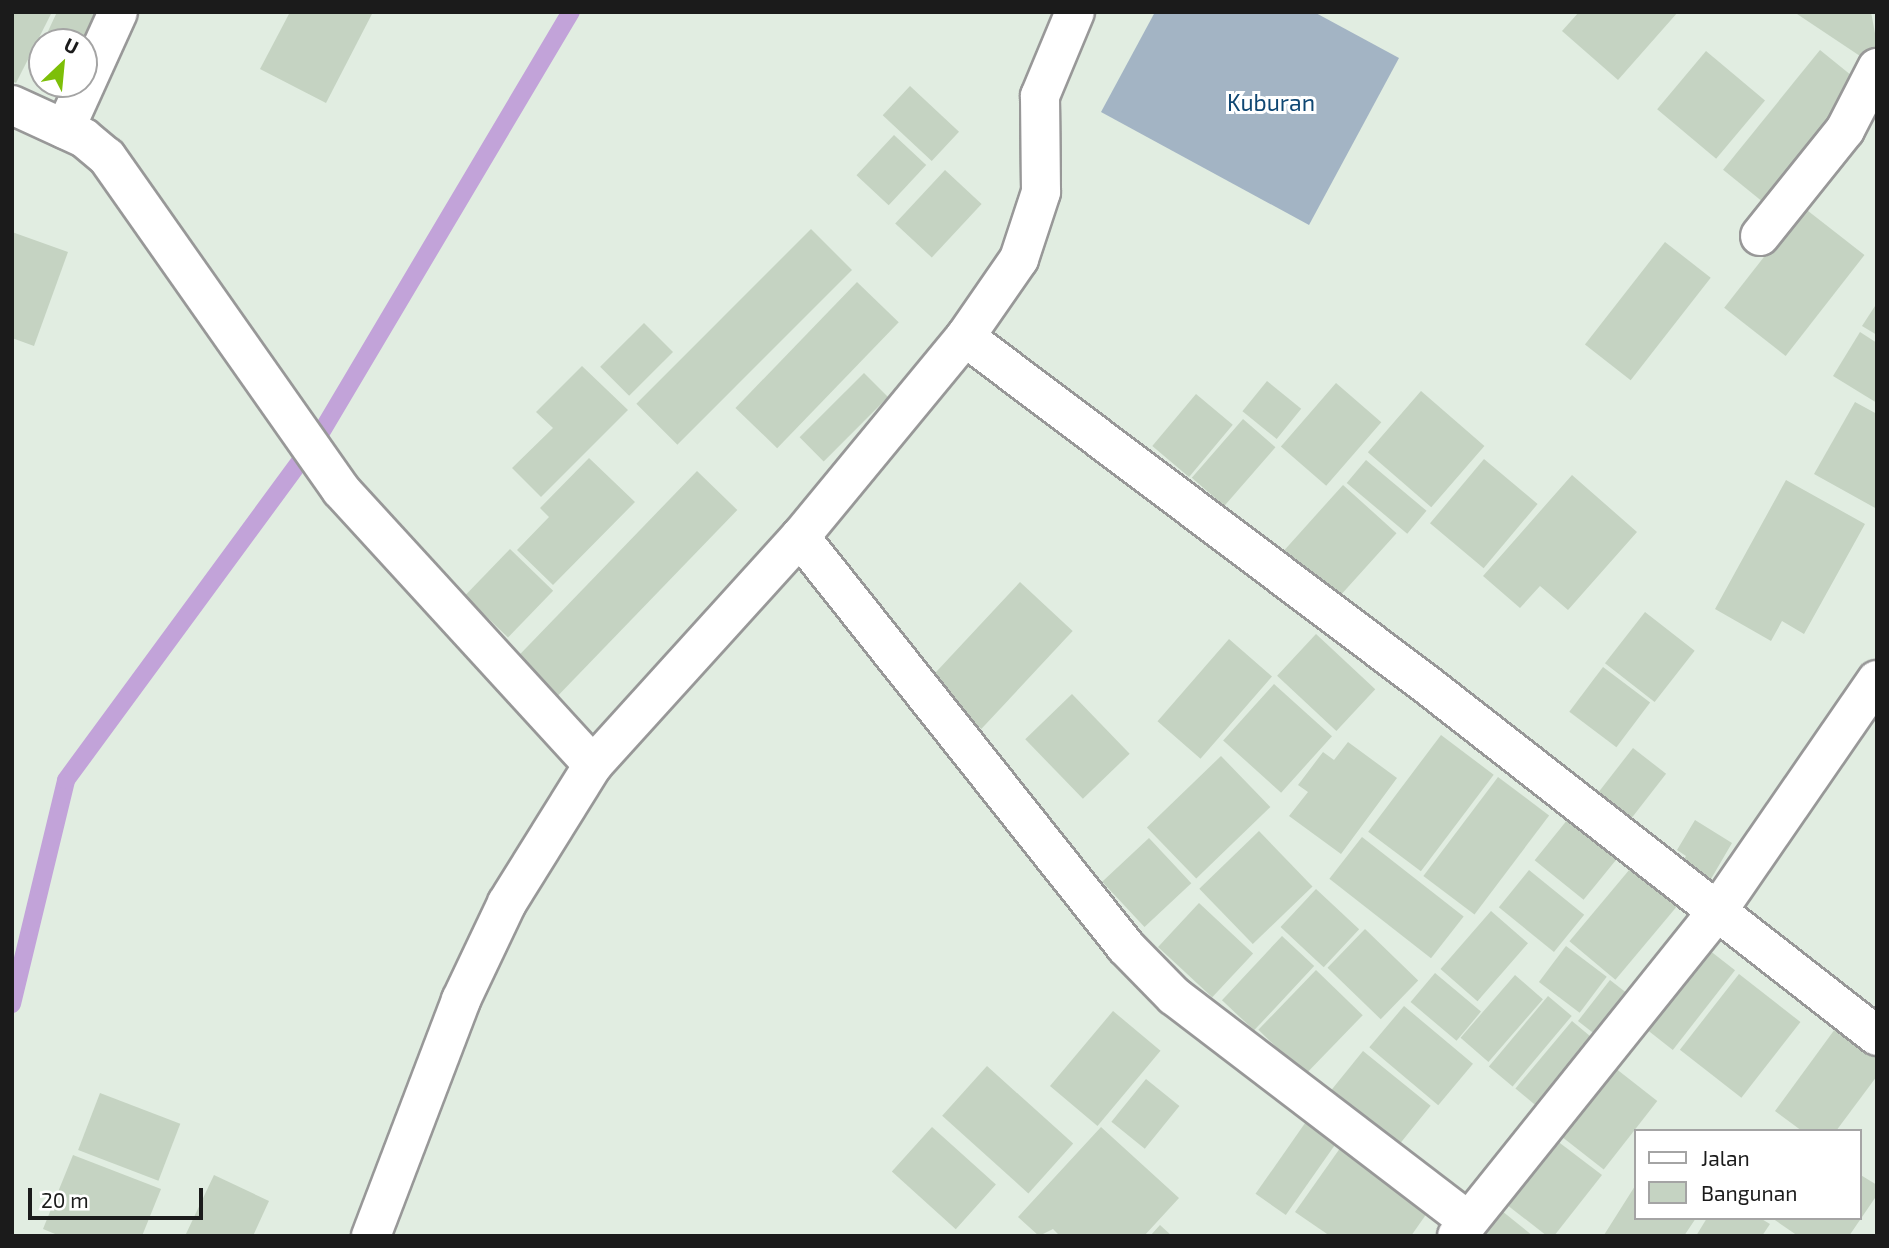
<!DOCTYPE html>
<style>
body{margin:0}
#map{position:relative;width:1889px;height:1248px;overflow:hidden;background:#e1ede1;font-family:"Exo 2",sans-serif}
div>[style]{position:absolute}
.cemetery>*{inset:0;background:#a3b4c4}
.stream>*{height:18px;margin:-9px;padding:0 9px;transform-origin:9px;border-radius:9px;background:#c2a3d9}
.building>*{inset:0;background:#c5d3c2;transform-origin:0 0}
.roads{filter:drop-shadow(2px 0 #989898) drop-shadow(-2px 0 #989898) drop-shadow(0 2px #989898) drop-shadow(0 -2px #989898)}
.minor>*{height:38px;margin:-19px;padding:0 19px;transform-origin:19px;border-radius:19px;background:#fff}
span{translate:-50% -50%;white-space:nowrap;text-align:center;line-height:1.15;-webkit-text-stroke:6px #fff;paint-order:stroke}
.park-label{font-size:23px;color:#0f4773}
.frame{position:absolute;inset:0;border:14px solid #1b1b1b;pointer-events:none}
.legend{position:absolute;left:1634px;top:1129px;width:228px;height:91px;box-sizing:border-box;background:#fff;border:2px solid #a4a4a4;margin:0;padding:9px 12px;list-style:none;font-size:21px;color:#1b1b1b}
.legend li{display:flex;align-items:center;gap:14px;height:35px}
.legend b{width:35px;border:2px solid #a4a4a4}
.north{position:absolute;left:28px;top:28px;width:70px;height:70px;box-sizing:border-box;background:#fff;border:2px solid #a4a4a4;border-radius:50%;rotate:26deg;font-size:19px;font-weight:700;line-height:28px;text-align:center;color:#1b1b1b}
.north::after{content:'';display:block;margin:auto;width:24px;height:32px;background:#7dbf08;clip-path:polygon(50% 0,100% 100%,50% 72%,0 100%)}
.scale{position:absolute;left:28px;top:1188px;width:175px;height:32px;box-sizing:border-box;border:4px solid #1b1b1b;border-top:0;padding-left:9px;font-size:21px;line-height:24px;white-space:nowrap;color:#1b1b1b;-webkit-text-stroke:5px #fff;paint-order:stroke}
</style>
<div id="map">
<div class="cemetery">
<div style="clip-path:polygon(1155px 12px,1314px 12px,1399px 58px,1309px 225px,1101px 112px)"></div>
</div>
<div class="stream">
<div style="left:12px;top:1004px;width:230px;rotate:-76.4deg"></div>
<div style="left:66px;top:780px;width:427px;rotate:-53.7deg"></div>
<div style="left:319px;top:436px;width:493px;rotate:-59.3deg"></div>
</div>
<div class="building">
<div style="clip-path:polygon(12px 12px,52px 12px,16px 83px,12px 81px)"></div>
<div style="clip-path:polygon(57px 12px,114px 12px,84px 42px,43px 42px)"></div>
<div style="clip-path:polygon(290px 12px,373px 12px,326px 103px,260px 69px)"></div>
<div style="clip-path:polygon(1579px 12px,1678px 12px,1618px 80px,1562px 31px)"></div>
<div style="clip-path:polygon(1794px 12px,1871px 12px,1877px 44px,1866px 60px)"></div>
<div style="left:1820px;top:50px;width:58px;height:154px;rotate:39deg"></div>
<div style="left:1706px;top:51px;width:77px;height:76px;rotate:40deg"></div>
<div style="left:910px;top:86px;width:67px;height:40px;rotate:43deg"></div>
<div style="left:894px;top:135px;width:44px;height:55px;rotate:43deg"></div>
<div style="left:945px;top:170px;width:50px;height:73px;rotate:43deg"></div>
<div style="left:1803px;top:207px;width:78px;height:128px;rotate:38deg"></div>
<div style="left:811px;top:229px;width:58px;height:247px;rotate:45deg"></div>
<div style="clip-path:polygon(12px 232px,68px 252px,34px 346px,12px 338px)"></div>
<div style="left:1665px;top:242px;width:58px;height:130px;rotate:38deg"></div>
<div style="left:857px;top:282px;width:58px;height:175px;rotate:44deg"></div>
<div style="clip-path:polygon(1877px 303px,1877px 335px,1862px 326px)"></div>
<div style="left:644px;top:323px;width:41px;height:62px;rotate:45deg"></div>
<div style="clip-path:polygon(1860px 332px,1877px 343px,1877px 403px,1833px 376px)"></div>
<div style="clip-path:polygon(582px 366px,628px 410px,541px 497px,512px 468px,553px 428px,536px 412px)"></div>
<div style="left:864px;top:373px;width:34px;height:91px;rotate:45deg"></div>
<div style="left:1267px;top:381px;width:44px;height:39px;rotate:39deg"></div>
<div style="left:1336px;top:383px;width:60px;height:84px;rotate:41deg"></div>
<div style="left:1421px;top:391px;width:84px;height:81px;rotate:41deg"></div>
<div style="left:1196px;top:394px;width:48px;height:68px;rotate:40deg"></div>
<div style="clip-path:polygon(1855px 402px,1877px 414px,1877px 509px,1814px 474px)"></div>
<div style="left:1243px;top:419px;width:43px;height:78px;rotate:41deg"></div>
<div style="clip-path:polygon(589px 458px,635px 502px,553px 585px,517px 550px,549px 517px,540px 508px)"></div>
<div style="left:1484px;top:459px;width:70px;height:84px;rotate:40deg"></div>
<div style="left:1366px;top:460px;width:79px;height:30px;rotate:40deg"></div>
<div style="left:697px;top:471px;width:56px;height:261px;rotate:44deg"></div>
<div style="clip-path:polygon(1572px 475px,1637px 532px,1568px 610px,1540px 586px,1520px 608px,1483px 576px)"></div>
<div style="clip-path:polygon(1786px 480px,1865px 524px,1804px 634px,1782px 621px,1771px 641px,1715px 609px)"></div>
<div style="left:1343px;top:485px;width:72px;height:90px;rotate:42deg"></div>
<div style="left:510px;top:549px;width:60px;height:65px;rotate:44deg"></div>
<div style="left:1020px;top:582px;width:72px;height:134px;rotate:43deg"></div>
<div style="left:1645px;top:612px;width:63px;height:65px;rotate:38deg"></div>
<div style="left:1316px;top:634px;width:81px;height:57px;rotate:43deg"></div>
<div style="left:1229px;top:639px;width:57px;height:109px;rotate:41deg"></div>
<div style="left:1603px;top:667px;width:59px;height:56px;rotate:37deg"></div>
<div style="left:1274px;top:684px;width:78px;height:76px;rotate:42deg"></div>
<div style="left:1072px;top:694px;width:83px;height:65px;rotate:46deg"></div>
<div style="left:1441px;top:735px;width:66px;height:121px;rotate:37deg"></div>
<div style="clip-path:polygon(1348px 742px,1397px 778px,1341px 854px,1289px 816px,1308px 792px,1298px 785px,1323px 752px,1334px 760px)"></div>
<div style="left:1633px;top:748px;width:42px;height:56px;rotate:38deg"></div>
<div style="left:1221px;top:756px;width:71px;height:103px;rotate:46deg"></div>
<div style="left:1498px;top:777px;width:64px;height:124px;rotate:37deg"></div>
<div style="left:1568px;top:819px;width:63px;height:53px;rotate:39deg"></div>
<div style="clip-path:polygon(1695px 820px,1732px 843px,1708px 884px,1679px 867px,1686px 856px,1677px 850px)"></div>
<div style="left:1259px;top:831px;width:77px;height:83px;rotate:46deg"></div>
<div style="left:1362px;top:837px;width:129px;height:53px;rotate:38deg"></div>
<div style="left:1149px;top:838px;width:62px;height:64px;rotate:47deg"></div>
<div style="left:1635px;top:863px;width:60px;height:102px;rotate:40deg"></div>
<div style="left:1529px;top:870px;width:71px;height:48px;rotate:39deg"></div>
<div style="left:1316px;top:889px;width:59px;height:52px;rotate:43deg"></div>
<div style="left:1199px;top:903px;width:74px;height:60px;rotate:43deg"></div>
<div style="left:1491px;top:911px;width:49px;height:77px;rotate:41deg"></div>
<div style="left:1365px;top:929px;width:74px;height:54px;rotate:44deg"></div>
<div style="left:1282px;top:936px;width:44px;height:88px;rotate:43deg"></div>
<div style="left:1566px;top:946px;width:51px;height:45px;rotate:37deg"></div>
<div style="left:1709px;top:950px;width:33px;height:101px;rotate:38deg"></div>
<div style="left:1316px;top:970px;width:65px;height:83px;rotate:44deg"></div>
<div style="left:1435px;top:973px;width:60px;height:38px;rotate:40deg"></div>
<div style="left:1739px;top:974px;width:78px;height:96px;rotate:38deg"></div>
<div style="left:1515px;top:975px;width:37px;height:83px;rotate:41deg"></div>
<div style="left:1610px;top:980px;width:28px;height:52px;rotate:38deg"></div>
<div style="left:1548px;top:996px;width:31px;height:92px;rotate:40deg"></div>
<div style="left:1404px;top:1006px;width:90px;height:54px;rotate:40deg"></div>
<div style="left:1113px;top:1011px;width:62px;height:98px;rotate:40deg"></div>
<div style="left:1572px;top:1021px;width:34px;height:88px;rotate:40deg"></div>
<div style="clip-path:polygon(1835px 1029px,1877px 1058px,1877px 1076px,1836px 1131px,1802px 1131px,1775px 1111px)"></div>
<div style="left:1363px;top:1051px;width:87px;height:55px;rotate:39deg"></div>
<div style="left:1610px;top:1064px;width:60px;height:87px;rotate:38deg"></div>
<div style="left:987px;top:1066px;width:116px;height:67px;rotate:42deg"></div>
<div style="left:1146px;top:1079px;width:43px;height:55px;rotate:39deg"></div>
<div style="left:100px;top:1093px;width:86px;height:61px;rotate:21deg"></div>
<div style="left:1310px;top:1116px;width:37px;height:95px;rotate:35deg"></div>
<div style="left:932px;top:1127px;width:86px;height:60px;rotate:42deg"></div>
<div style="clip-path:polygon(1101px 1127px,1179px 1198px,1144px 1236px,1060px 1236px,1053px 1229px,1039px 1236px,1018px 1217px)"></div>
<div style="clip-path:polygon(1552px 1137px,1602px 1175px,1554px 1236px,1547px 1236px,1502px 1201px)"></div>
<div style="clip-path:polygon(1343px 1144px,1432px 1206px,1411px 1236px,1330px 1236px,1295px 1212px)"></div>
<div style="clip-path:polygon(73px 1155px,161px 1189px,142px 1236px,60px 1236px,43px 1229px)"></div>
<div style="clip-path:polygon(1859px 1174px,1877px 1185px,1877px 1195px,1849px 1236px,1798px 1236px,1772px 1218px,1859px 1218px)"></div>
<div style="clip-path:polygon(214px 1175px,269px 1201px,253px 1236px,185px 1236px)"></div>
<div style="clip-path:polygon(1635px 1186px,1635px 1218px,1696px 1218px,1684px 1236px,1604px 1235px)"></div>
<div style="clip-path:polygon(1497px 1207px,1533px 1236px,1474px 1236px)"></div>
<div style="clip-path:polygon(1707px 1218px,1760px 1218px,1770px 1224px,1762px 1236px,1696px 1236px)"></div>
<div style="clip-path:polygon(1160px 1225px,1172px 1236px,1150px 1236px)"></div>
</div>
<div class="roads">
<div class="minor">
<div style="left:12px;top:105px;width:79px;rotate:24.6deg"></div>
<div style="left:84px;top:138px;width:30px;rotate:40deg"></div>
<div style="left:107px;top:157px;width:407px;rotate:54.9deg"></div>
<div style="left:341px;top:490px;width:373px;rotate:47.5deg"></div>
<div style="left:65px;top:129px;width:128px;rotate:-65.6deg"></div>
<div style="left:1760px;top:236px;width:136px;rotate:-51.3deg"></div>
<div style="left:1845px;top:130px;width:70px;rotate:-62.7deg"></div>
<div style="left:965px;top:337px;width:577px;rotate:36.97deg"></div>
<div style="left:1426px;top:684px;width:572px;rotate:37.97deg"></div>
<div style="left:800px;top:537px;width:524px;rotate:51.51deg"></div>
<div style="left:1126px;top:947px;width:69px;rotate:45.6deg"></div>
<div style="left:1174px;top:996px;width:370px;rotate:37.4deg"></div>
<div style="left:371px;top:1236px;width:253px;rotate:-69.1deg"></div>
<div style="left:461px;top:1000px;width:107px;rotate:-64.6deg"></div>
<div style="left:507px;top:903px;width:163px;rotate:-58.1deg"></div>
<div style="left:593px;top:765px;width:308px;rotate:-47.8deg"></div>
<div style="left:800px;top:537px;width:259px;rotate:-50.5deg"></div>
<div style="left:965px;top:337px;width:95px;rotate:-55.3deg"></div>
<div style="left:1019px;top:259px;width:71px;rotate:-71.8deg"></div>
<div style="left:1041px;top:192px;width:96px;rotate:-90.6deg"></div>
<div style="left:1040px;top:96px;width:91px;rotate:-67.4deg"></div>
<div style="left:1457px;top:1236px;width:414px;rotate:-51.3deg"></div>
<div style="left:1716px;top:913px;width:283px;rotate:-55.4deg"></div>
</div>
</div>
<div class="park-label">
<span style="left:1271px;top:102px">Kuburan</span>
</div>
<div class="frame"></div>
<ul class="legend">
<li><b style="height:9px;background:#fff"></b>Jalan</li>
<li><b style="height:19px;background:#c5d3c2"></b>Bangunan</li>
</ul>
<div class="north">U</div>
<div class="scale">20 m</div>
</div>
